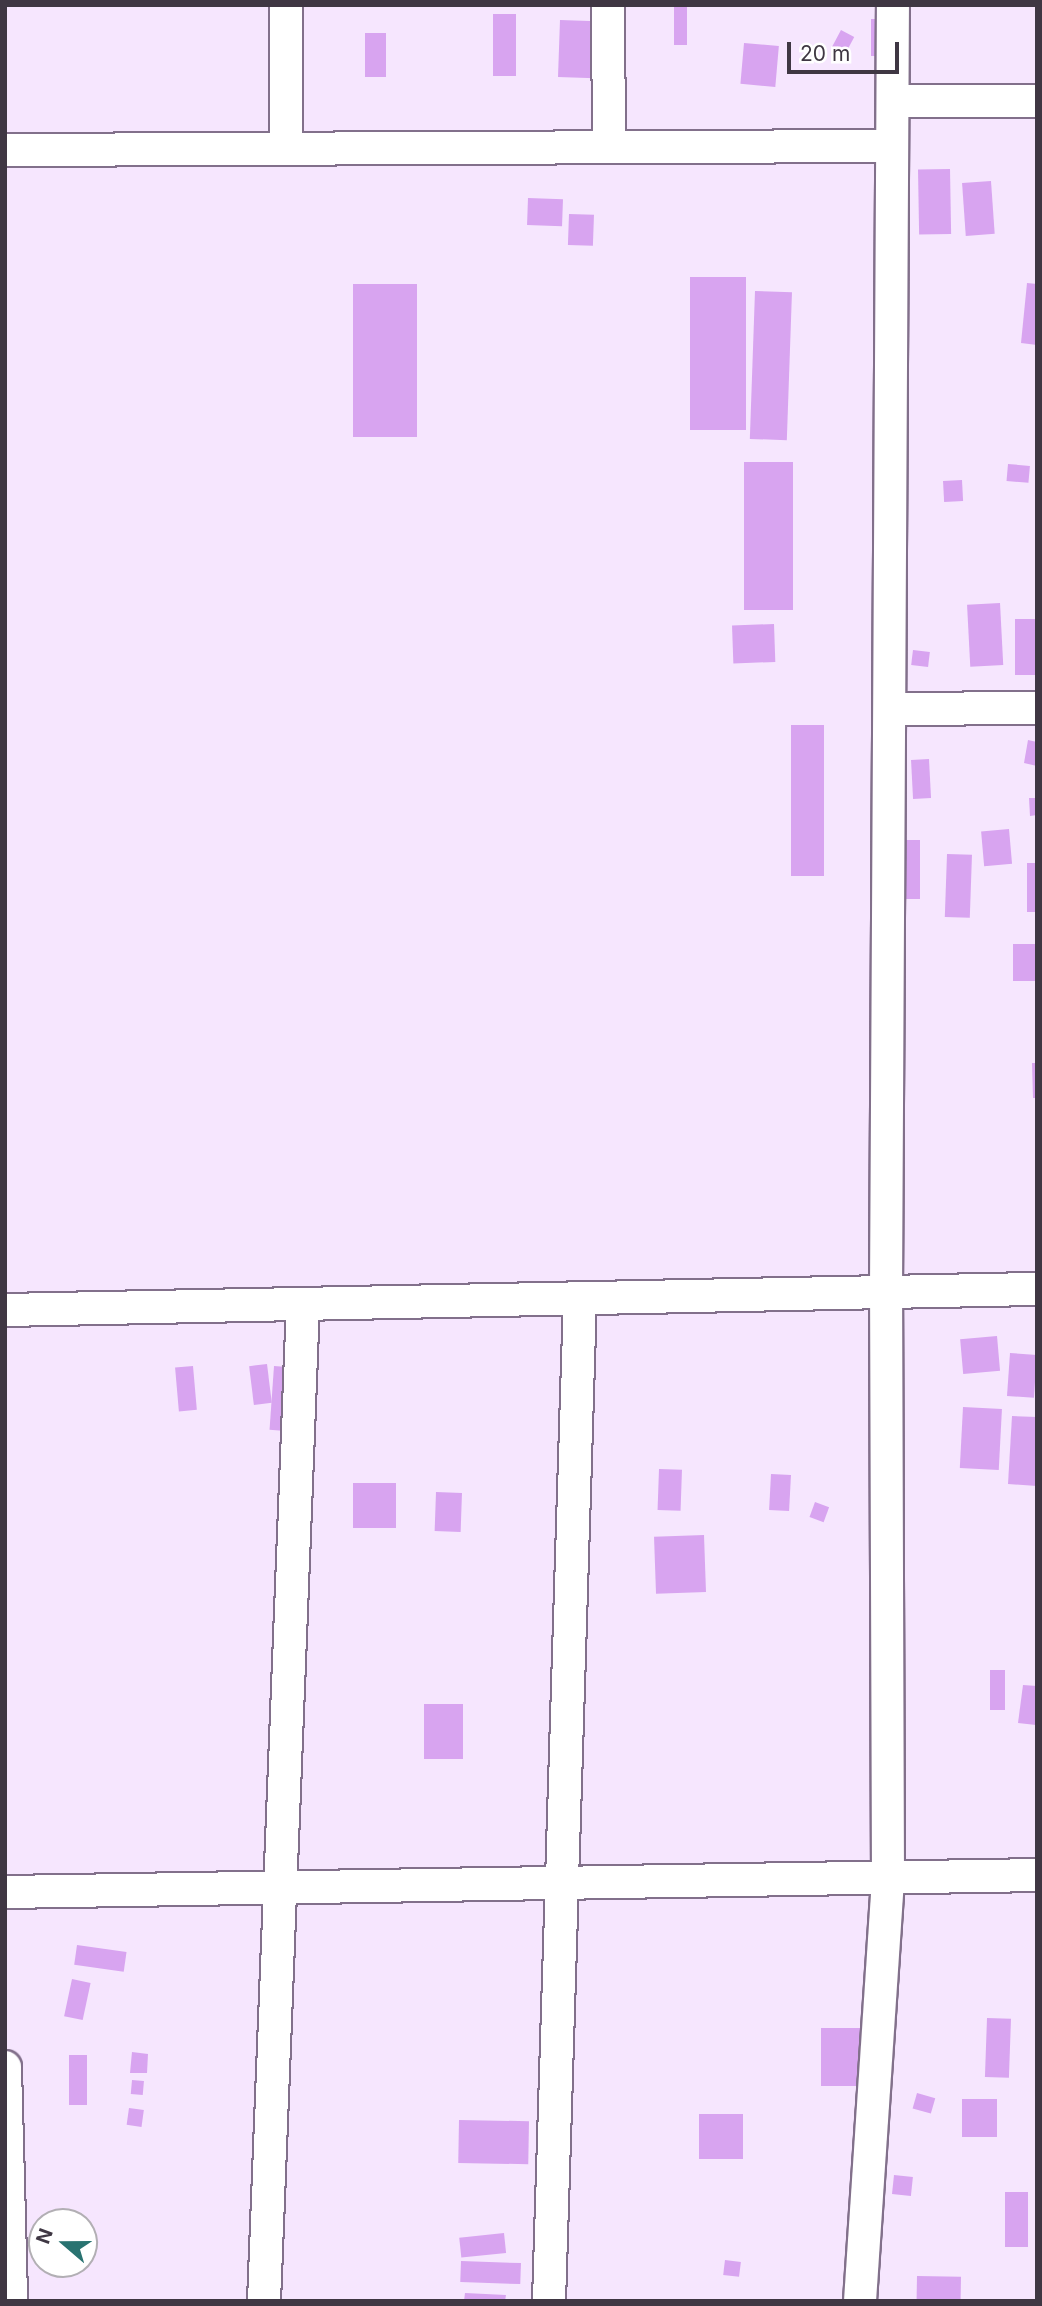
<!DOCTYPE html>
<style>
body{margin:0}
#map{position:relative;width:1042px;height:2306px;overflow:hidden;background:#f6e6fe;font-family:Inter,sans-serif}
div>[style]{position:absolute}
.building>*{inset:0;background:#d8a4f0;transform-origin:0 0}
.roads{filter:drop-shadow(2px 0 #82708b) drop-shadow(-2px 0 #82708b) drop-shadow(0 2px #82708b) drop-shadow(0 -2px #82708b)}
.street>*{height:32px;margin:-16px;padding:0 16px;transform-origin:16px;border-radius:16px;background:#fff}
span{translate:-50% -50%;white-space:nowrap;text-align:center;line-height:1.15;-webkit-text-stroke:6px #fff;paint-order:stroke}
.frame{position:absolute;inset:0;border:7px solid #3f3743;pointer-events:none}
.north{position:absolute;left:28px;top:2208px;width:70px;height:70px;box-sizing:border-box;background:#fff;border:2px solid #b2afb4;border-radius:50%;rotate:290deg;font-size:19px;font-weight:700;line-height:28px;text-align:center;color:#3f3743}
.north::after{content:'';display:block;margin:auto;width:24px;height:32px;background:#297371;clip-path:polygon(50% 0,100% 100%,50% 72%,0 100%)}
.scale{position:absolute;left:787px;top:42px;width:112px;height:32px;box-sizing:border-box;border:4px solid #3f3743;border-top:0;padding-left:9px;font-size:21px;line-height:24px;white-space:nowrap;color:#3f3743;-webkit-text-stroke:5px #fff;paint-order:stroke}
</style>
<div id="map">
<div class="building">
<div style="left:674px;top:5px;width:13px;height:40px"></div>
<div style="left:493px;top:14px;width:23px;height:62px"></div>
<div style="left:871px;top:19px;width:17px;height:37px"></div>
<div style="left:560px;top:20px;width:37px;height:57px;rotate:2deg"></div>
<div style="left:841px;top:30px;width:15px;height:21px;rotate:28deg"></div>
<div style="left:365px;top:33px;width:21px;height:44px"></div>
<div style="left:744px;top:43px;width:35px;height:41px;rotate:5deg"></div>
<div style="left:950px;top:169px;width:65px;height:32px;rotate:89deg"></div>
<div style="left:991px;top:181px;width:53px;height:29px;rotate:86deg"></div>
<div style="left:528px;top:198px;width:35px;height:27px;rotate:2deg"></div>
<div style="left:569px;top:214px;width:25px;height:31px;rotate:2deg"></div>
<div style="left:690px;top:277px;width:56px;height:153px"></div>
<div style="clip-path:polygon(1027px 283px,1037px 284px,1037px 345px,1021px 343px)"></div>
<div style="left:353px;top:284px;width:64px;height:153px"></div>
<div style="left:755px;top:291px;width:37px;height:148px;rotate:2deg"></div>
<div style="left:744px;top:462px;width:49px;height:148px"></div>
<div style="left:1008px;top:464px;width:22px;height:17px;rotate:5deg"></div>
<div style="left:962px;top:480px;width:21px;height:19px;rotate:87deg"></div>
<div style="left:1000px;top:603px;width:62px;height:33px;rotate:87deg"></div>
<div style="left:1015px;top:619px;width:22px;height:56px"></div>
<div style="left:774px;top:624px;width:38px;height:42px;rotate:88deg"></div>
<div style="left:913px;top:650px;width:17px;height:15px;rotate:7deg"></div>
<div style="left:791px;top:725px;width:33px;height:151px"></div>
<div style="clip-path:polygon(1028px 740px,1037px 742px,1037px 766px,1024px 763px)"></div>
<div style="left:929px;top:759px;width:39px;height:18px;rotate:87deg"></div>
<div style="clip-path:polygon(1029px 798px,1037px 798px,1037px 815px,1030px 816px)"></div>
<div style="left:1009px;top:829px;width:35px;height:28px;rotate:85deg"></div>
<div style="left:905px;top:840px;width:15px;height:59px"></div>
<div style="left:947px;top:854px;width:25px;height:63px;rotate:2deg"></div>
<div style="left:1027px;top:863px;width:10px;height:49px"></div>
<div style="left:1037px;top:944px;width:37px;height:24px;rotate:90deg"></div>
<div style="clip-path:polygon(1032px 1063px,1037px 1063px,1037px 1098px,1033px 1098px)"></div>
<div style="left:997px;top:1336px;width:35px;height:37px;rotate:85deg"></div>
<div style="left:1010px;top:1353px;width:27px;height:43px;rotate:4deg"></div>
<div style="left:267px;top:1364px;width:39px;height:18px;rotate:83deg"></div>
<div style="left:193px;top:1366px;width:44px;height:18px;rotate:85deg"></div>
<div style="left:274px;top:1366px;width:13px;height:64px;rotate:4deg"></div>
<div style="left:963px;top:1407px;width:39px;height:61px;rotate:3deg"></div>
<div style="clip-path:polygon(1012px 1416px,1037px 1417px,1037px 1486px,1008px 1484px)"></div>
<div style="left:659px;top:1469px;width:23px;height:41px;rotate:2deg"></div>
<div style="left:771px;top:1474px;width:20px;height:36px;rotate:3deg"></div>
<div style="left:396px;top:1483px;width:45px;height:43px;rotate:90deg"></div>
<div style="left:436px;top:1492px;width:26px;height:39px;rotate:2deg"></div>
<div style="left:815px;top:1502px;width:15px;height:16px;rotate:20deg"></div>
<div style="left:704px;top:1535px;width:57px;height:50px;rotate:88deg"></div>
<div style="left:990px;top:1670px;width:15px;height:40px"></div>
<div style="clip-path:polygon(1023px 1685px,1037px 1686px,1036px 1725px,1018px 1723px)"></div>
<div style="left:424px;top:1704px;width:39px;height:55px"></div>
<div style="left:77px;top:1945px;width:50px;height:20px;rotate:8deg"></div>
<div style="left:72px;top:1979px;width:19px;height:38px;rotate:12deg"></div>
<div style="left:987px;top:2018px;width:24px;height:59px;rotate:2deg"></div>
<div style="left:821px;top:2028px;width:41px;height:58px"></div>
<div style="clip-path:polygon(132px 2052px,148px 2054px,147px 2073px,130px 2073px)"></div>
<div style="left:69px;top:2055px;width:18px;height:50px"></div>
<div style="left:132px;top:2080px;width:12px;height:14px;rotate:5deg"></div>
<div style="left:917px;top:2093px;width:19px;height:16px;rotate:16deg"></div>
<div style="left:962px;top:2099px;width:35px;height:38px"></div>
<div style="left:129px;top:2108px;width:15px;height:17px;rotate:8deg"></div>
<div style="left:743px;top:2114px;width:45px;height:44px;rotate:90deg"></div>
<div style="left:459px;top:2120px;width:70px;height:43px;rotate:1deg"></div>
<div style="left:894px;top:2175px;width:19px;height:19px;rotate:6deg"></div>
<div style="left:1005px;top:2192px;width:23px;height:55px"></div>
<div style="left:504px;top:2233px;width:20px;height:45px;rotate:84deg"></div>
<div style="left:725px;top:2260px;width:16px;height:15px;rotate:7deg"></div>
<div style="left:461px;top:2261px;width:60px;height:21px;rotate:2deg"></div>
<div style="left:917px;top:2276px;width:44px;height:25px;rotate:1deg"></div>
<div style="clip-path:polygon(465px 2293px,506px 2295px,505px 2301px,464px 2301px)"></div>
</div>
<div class="roads">
<div class="street">
<div style="left:286px;top:5px;width:143px;rotate:90deg"></div>
<div style="left:608px;top:5px;width:142px;rotate:89.6deg"></div>
<div style="left:895px;top:101px;width:142px"></div>
<div style="left:5px;top:150px;width:887px;rotate:-0.26deg"></div>
<div style="left:893px;top:709px;width:144px;rotate:-0.4deg"></div>
<div style="left:5px;top:1310px;width:1032px;rotate:-1.17deg"></div>
<div style="left:5px;top:1892px;width:1032px;rotate:-0.94deg"></div>
<div style="left:5px;top:2067px;width:234px;rotate:88.5deg"></div>
<div style="left:264px;top:2301px;width:998px;rotate:-87.76deg"></div>
<div style="left:549px;top:2301px;width:1002px;rotate:-88.23deg"></div>
<div style="left:860px;top:2301px;width:424px;rotate:-86.2deg"></div>
<div style="left:888px;top:1878px;width:588px;rotate:-90.19deg"></div>
<div style="left:886px;top:1290px;width:1285px;rotate:-89.69deg"></div>
</div>
</div>
<div class="frame"></div>
<div class="north">N</div>
<div class="scale">20 m</div>
</div>
